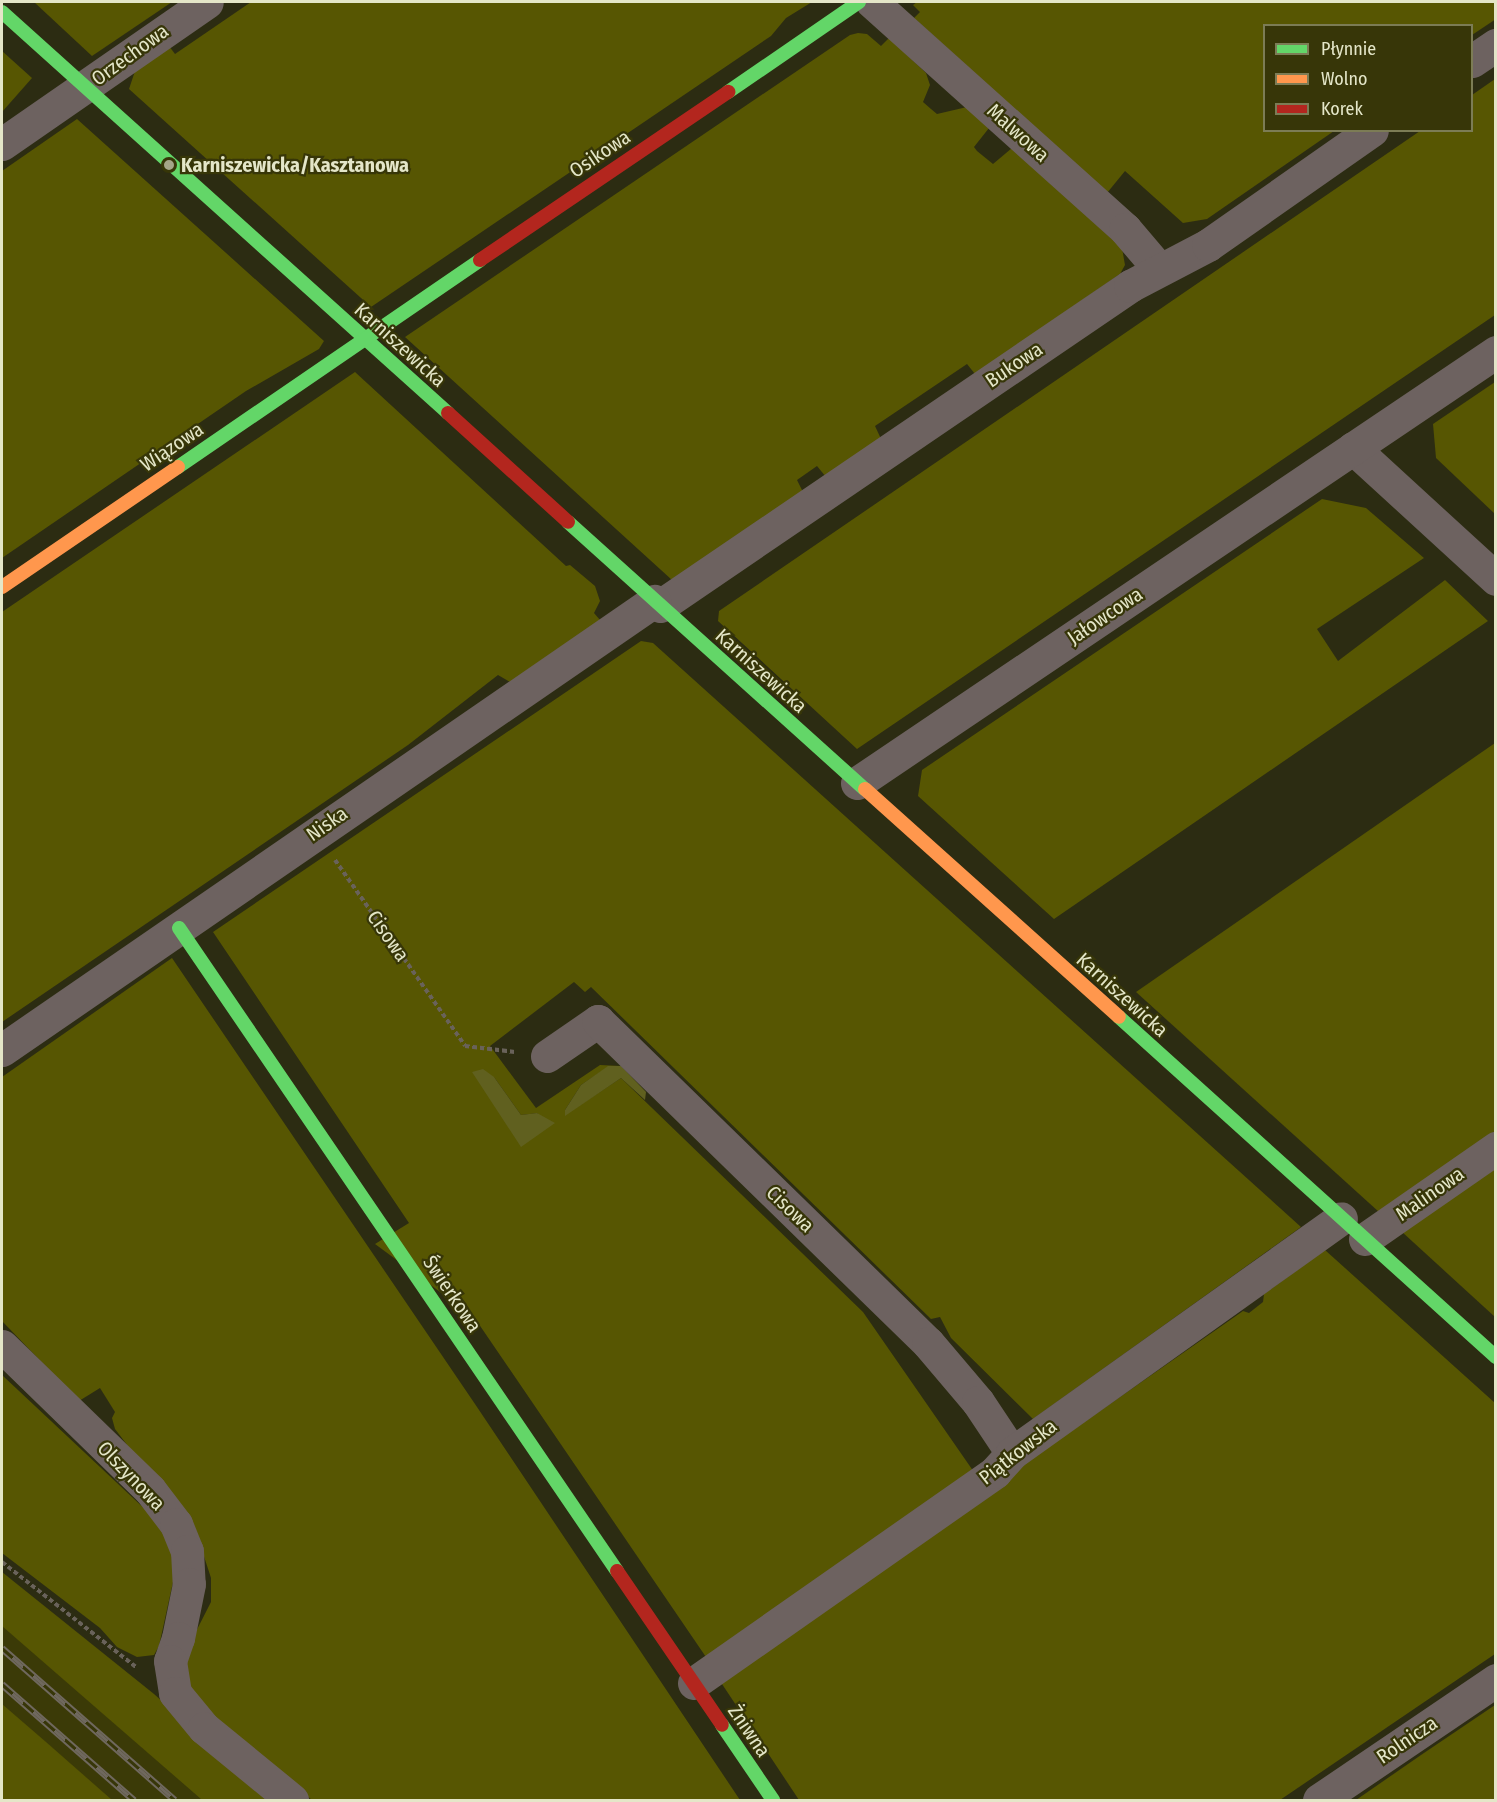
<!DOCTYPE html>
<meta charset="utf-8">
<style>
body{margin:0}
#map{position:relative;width:1497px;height:1802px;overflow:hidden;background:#2c2c12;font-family:"Fira Sans Condensed",sans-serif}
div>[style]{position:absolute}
.built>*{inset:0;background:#3b3a07}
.green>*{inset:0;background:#575602}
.forest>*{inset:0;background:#60601f}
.path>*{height:4px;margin-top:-2px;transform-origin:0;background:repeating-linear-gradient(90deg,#69625a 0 4.5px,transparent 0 7.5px)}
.street>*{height:33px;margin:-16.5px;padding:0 16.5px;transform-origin:16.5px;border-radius:16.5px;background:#6d6260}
.fast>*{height:14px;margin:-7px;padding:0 7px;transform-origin:7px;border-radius:7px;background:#63d668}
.slow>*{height:14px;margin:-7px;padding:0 7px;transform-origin:7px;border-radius:7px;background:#ff974d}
.jam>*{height:14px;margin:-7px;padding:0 7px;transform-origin:7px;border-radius:7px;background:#b3261e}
.rail>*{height:7px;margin-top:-3.5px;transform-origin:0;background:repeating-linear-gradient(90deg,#373608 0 14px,#6f685e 0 28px);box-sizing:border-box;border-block:2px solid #6f685e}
.dots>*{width:16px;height:16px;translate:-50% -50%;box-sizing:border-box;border:3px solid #373608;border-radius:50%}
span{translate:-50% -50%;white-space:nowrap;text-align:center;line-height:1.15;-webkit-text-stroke:4.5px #373608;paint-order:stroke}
.street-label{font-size:20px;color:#e4e6c8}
.poi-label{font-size:20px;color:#e4e6c8;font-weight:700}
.left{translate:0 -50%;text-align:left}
.frame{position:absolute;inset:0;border:3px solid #e4e6c8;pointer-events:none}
.legend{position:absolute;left:1263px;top:24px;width:210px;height:108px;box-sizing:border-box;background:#373608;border:2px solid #7c7c55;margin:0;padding:8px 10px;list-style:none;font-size:18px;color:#e4e6c8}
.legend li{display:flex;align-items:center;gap:12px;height:30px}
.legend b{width:30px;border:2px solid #7c7c55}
</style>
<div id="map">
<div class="built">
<div style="clip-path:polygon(2px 1622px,114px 1723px,202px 1800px,2px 1800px)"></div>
</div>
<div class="green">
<div style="clip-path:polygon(34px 2px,172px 2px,92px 56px)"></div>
<div style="clip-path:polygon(251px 2px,812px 2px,786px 18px,771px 36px,371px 307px,129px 89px,135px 71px,169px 46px,175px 54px)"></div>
<div style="clip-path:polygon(917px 2px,1495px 2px,1496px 19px,1472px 35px,1472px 26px,1264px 26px,1264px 130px,1334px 131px,1207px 219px,1183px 223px,1125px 171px,1107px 193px,914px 18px,920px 12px,913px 5px)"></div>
<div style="clip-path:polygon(858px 33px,867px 34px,881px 46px,889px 38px,926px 73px,930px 85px,923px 102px,931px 109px,937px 114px,967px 107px,989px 128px,974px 147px,977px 151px,993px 164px,1012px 148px,1122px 248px,1125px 265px,1120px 274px,975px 374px,967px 364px,875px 426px,882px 441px,826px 477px,817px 466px,797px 480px,803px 492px,672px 580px,405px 337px,850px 35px)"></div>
<div style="clip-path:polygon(2px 51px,32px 78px,2px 112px)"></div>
<div style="clip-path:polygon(1495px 79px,1495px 315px,857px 749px,718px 621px,719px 611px,1420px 131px,1472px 130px,1472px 95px)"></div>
<div style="clip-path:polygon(77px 119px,324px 341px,319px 349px,246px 391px,2px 558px,2px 171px)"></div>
<div style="clip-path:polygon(355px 372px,566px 566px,570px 565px,595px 586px,600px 601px,594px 613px,600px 620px,510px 682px,498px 675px,408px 745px,2px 1022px,2px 612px)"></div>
<div style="clip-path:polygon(1495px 382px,1495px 514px,1436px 458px,1433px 424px)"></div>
<div style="clip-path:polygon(1322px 499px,1366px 508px,1424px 558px,1317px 629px,1338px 661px,1445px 580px,1488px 621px,1054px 919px,918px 796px,922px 770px)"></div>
<div style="clip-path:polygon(evenodd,641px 641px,653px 643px,1301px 1227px,1033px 1419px,951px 1338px,940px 1317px,931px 1319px,591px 987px,585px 992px,574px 982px,490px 1046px,536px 1108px,600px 1065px,621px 1066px,608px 1067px,581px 1085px,565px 1110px,565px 1115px,621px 1078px,863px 1312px,976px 1475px,708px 1660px,474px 1317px,375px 1244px,409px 1223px,213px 932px,641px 641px,494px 1077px,521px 1115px,538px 1113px,521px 1146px,494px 1077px)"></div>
<div style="clip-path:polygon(1495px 743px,1495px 1131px,1379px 1212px,1136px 992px)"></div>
<div style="clip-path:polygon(172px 958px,475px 1404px,740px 1800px,312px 1800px,197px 1704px,187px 1689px,186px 1651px,211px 1602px,211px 1578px,198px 1538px,115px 1429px,112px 1418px,115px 1412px,100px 1388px,79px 1401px,2px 1321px,2px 1077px)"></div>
<div style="clip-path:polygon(1495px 1163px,1495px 1317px,1401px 1231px)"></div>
<div style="clip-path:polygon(1325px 1250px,1495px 1403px,1495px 1654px,1280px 1800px,799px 1800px,718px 1678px,1243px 1311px,1249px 1313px,1263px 1302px,1264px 1294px)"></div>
<div style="clip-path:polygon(2px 1375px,165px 1528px,174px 1561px,173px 1582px,159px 1646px,154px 1655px,137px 1657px,117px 1647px,100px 1628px,2px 1553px)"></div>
<div style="clip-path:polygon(2px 1572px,154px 1694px,272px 1800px,202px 1800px,2px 1626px)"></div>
<div style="clip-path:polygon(2px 1704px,46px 1742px,112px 1800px,2px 1800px)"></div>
<div style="clip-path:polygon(1495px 1705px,1495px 1800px,1356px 1800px,1421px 1755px)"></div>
</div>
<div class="forest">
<div style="clip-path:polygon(608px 1066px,621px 1066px,646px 1092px,645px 1100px,621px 1078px,565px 1116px,565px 1110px,581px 1085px)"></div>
<div style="clip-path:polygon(483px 1069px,494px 1077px,521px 1115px,537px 1113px,555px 1123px,521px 1147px,472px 1072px)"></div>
</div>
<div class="path">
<div style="left:335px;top:860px;width:227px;rotate:55deg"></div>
<div style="left:465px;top:1046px;width:50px;rotate:6.8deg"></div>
<div style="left:2px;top:1562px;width:170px;rotate:38.1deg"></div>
</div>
<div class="street">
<div style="left:872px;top:2px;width:340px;rotate:41.9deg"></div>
<div style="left:1125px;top:229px;width:52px;rotate:49.6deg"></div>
<div style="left:1472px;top:61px;width:29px;rotate:-34deg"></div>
<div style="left:2px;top:144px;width:249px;rotate:-34.7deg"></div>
<div style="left:1353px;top:448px;width:194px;rotate:42.5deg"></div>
<div style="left:660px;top:606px;width:569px;rotate:-34.25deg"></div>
<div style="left:1130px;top:286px;width:88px;rotate:-27.7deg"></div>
<div style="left:1208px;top:245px;width:200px;rotate:-35deg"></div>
<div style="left:857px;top:783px;width:771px;rotate:-34deg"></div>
<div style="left:2px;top:1050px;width:792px;rotate:-34.55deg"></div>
<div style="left:547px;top:1056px;width:62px;rotate:-34.5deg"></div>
<div style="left:598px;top:1021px;width:461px;rotate:44.3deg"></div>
<div style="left:928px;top:1343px;width:77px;rotate:49.7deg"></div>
<div style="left:978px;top:1402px;width:61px;rotate:56.3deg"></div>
<div style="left:1365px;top:1239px;width:160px;rotate:-34.8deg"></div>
<div style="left:2px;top:1346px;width:206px;rotate:44.2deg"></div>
<div style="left:150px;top:1490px;width:43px;rotate:52.6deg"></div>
<div style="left:176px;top:1524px;width:29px;rotate:68deg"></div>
<div style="left:187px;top:1551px;width:33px;rotate:87deg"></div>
<div style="left:189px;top:1584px;width:55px;rotate:101.5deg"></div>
<div style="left:178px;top:1638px;width:24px;rotate:109deg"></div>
<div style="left:170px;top:1661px;width:32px;rotate:81deg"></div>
<div style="left:175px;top:1693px;width:45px;rotate:50.4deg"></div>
<div style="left:204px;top:1728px;width:114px;rotate:39.3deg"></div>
<div style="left:694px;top:1683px;width:368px;rotate:-35deg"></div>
<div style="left:995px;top:1472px;width:25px;rotate:-48deg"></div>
<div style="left:1012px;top:1453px;width:404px;rotate:-35.5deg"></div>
<div style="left:1319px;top:1800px;width:214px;rotate:-34.1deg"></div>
</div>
<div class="fast">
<div style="left:2px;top:12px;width:600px;rotate:41.96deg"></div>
<div style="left:728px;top:92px;width:159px;rotate:-34.5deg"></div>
<div style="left:178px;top:467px;width:366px;rotate:-34.4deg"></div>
<div style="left:568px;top:522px;width:399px;rotate:42deg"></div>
<div style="left:179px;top:928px;width:778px;rotate:55.74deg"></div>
<div style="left:1119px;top:1017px;width:508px;rotate:42.05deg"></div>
<div style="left:722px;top:1725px;width:91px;rotate:55.8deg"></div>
</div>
<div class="slow">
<div style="left:2px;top:587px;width:213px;rotate:-34.3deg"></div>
<div style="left:865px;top:789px;width:341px;rotate:41.9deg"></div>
</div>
<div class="jam">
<div style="left:480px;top:260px;width:300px;rotate:-34.1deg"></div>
<div style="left:448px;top:413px;width:162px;rotate:42.2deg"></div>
<div style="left:617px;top:1571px;width:186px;rotate:55.7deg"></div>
</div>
<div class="rail">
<div style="left:2px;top:1648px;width:230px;rotate:41.3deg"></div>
<div style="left:2px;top:1684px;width:176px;rotate:41.3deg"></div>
</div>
<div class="dots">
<div style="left:169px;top:165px;background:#a4a588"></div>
</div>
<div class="street-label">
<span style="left:130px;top:55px;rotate:-36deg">Orzechowa</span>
<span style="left:1018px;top:133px;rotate:42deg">Malwowa</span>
<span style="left:600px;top:154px;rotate:-34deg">Osikowa</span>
<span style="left:400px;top:345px;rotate:42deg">Karniszewicka</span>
<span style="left:1014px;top:365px;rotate:-34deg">Bukowa</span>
<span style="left:172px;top:447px;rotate:-34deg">Wiązowa</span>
<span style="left:1105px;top:616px;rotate:-34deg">Jałowcowa</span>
<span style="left:761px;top:671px;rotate:42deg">Karniszewicka</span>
<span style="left:327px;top:824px;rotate:-35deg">Niska</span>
<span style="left:388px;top:936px;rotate:55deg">Cisowa</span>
<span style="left:1122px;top:995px;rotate:42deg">Karniszewicka</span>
<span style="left:1430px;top:1194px;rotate:-35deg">Malinowa</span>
<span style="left:790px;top:1209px;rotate:44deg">Cisowa</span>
<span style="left:452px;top:1294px;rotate:56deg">Świerkowa</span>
<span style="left:1018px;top:1452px;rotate:-38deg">Piątkowska</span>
<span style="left:131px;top:1476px;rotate:46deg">Olszynowa</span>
<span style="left:749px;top:1731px;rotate:56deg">Żniwna</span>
<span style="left:1407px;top:1740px;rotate:-34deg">Rolnicza</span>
</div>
<div class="poi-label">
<span class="left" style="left:181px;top:165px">Karniszewicka/Kasztanowa</span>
</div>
<div class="frame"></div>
<ul class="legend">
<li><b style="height:8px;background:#63d668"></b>Płynnie</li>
<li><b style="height:8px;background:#ff974d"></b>Wolno</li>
<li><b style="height:8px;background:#b3261e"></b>Korek</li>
</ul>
</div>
